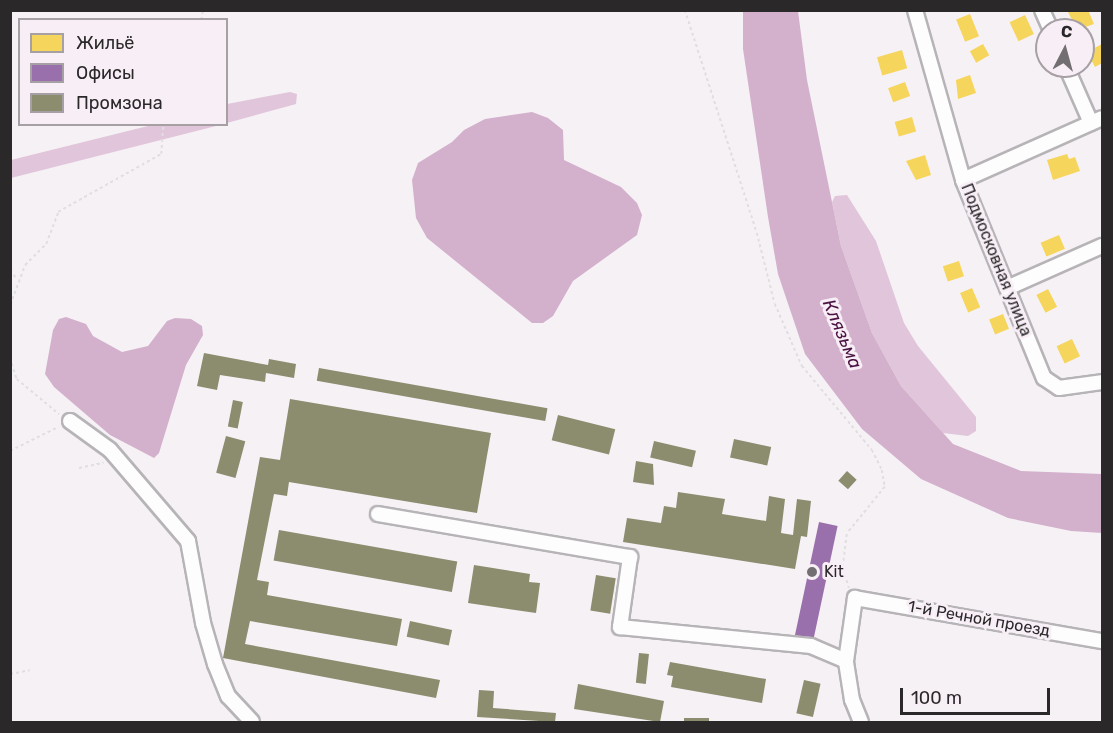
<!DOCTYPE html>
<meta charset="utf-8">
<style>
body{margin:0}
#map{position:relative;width:1113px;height:733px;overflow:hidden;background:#f6f1f5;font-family:Rubik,sans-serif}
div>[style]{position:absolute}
.forest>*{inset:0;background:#e1c5db}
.water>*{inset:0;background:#d3b1cc}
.homes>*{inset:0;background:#f6d55c;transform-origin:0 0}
.offices>*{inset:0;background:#9970ab;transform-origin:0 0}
.industry>*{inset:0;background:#8c8c6e;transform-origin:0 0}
.path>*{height:1.5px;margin-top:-0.75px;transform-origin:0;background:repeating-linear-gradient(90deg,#e0dee0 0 3px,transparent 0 6px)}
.roads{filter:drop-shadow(2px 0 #b7b4b7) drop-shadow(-2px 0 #b7b4b7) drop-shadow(0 2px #b7b4b7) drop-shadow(0 -2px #b7b4b7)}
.minor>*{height:14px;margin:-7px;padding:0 7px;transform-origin:7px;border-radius:7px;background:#fefdfe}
.dots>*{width:16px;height:16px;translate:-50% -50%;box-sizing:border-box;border:3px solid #f8eff6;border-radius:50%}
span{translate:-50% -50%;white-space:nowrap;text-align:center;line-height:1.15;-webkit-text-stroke:6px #f8eff6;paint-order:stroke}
.street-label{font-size:16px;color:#2b282a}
.poi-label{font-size:16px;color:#2b282a}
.left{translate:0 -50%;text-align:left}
.water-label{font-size:18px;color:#4b1343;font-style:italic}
.frame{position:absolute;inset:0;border:12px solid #2b282a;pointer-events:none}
.legend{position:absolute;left:18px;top:18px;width:210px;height:108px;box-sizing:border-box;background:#f8eff6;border:2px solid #a69fa4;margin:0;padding:8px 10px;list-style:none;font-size:18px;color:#2b282a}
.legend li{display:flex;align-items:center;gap:12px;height:30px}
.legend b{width:30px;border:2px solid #a69fa4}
.north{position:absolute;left:1035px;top:18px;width:60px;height:60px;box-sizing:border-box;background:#f8eff6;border:2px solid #a69fa4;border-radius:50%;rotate:6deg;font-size:16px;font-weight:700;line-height:24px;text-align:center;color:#2b282a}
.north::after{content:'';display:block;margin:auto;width:21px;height:27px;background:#726e71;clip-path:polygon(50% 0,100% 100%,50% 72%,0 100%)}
.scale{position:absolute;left:900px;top:688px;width:150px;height:27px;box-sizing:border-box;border:3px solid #2b282a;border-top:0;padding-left:8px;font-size:18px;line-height:21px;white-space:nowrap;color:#2b282a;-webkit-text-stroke:4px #f8eff6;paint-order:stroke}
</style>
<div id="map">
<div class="forest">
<div style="clip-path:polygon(290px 92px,297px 94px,296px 104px,227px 123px,227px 104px)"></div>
<div style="clip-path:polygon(156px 124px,220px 125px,11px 178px,11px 160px)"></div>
<div style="clip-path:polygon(847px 195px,876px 241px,904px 323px,918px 346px,976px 417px,976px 431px,968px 436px,943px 433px,901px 386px,872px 333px,841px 246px,832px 202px,835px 196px)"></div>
</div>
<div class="water">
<div style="clip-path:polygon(743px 11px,798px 11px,807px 80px,841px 246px,872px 333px,901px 386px,953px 444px,1021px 471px,1102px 474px,1102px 533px,1071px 531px,1008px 518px,921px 479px,862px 429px,805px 354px,778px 274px,768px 217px,743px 49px)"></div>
<div style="clip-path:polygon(532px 112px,548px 118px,563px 130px,564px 160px,621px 187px,637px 203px,642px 215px,637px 235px,573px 281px,553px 316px,543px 323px,532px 323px,427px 238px,416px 218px,412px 180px,418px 163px,452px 142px,464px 130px,485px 119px)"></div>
<div style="clip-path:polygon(66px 317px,86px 324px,93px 336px,122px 352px,148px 346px,167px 321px,175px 318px,191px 319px,202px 326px,203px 335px,186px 365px,159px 453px,154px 458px,110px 435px,54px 387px,45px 374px,53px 330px,59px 319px)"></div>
</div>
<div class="homes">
<div style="clip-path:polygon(1067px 10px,1088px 10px,1094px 24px,1077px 30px)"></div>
<div style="left:970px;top:14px;width:24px;height:15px;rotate:68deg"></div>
<div style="left:1025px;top:15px;width:21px;height:17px;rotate:65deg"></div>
<div style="left:983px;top:44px;width:13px;height:15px;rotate:61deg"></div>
<div style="clip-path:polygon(1102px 44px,1102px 63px,1095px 67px,1087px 52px)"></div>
<div style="left:902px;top:50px;width:19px;height:26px;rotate:74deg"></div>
<div style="clip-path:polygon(970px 75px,976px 93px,958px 99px,956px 80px)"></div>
<div style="left:905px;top:82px;width:15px;height:18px;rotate:70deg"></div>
<div style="left:912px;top:117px;width:15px;height:18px;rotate:74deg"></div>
<div style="clip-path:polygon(1067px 154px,1069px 159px,1075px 157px,1080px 171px,1053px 180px,1047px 160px)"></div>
<div style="clip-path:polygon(925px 155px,931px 175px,916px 180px,906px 161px)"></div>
<div style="left:1059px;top:235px;width:15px;height:20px;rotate:67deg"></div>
<div style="left:959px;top:261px;width:16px;height:17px;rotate:72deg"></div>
<div style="left:972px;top:288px;width:21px;height:13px;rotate:67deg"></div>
<div style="left:1048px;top:289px;width:20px;height:13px;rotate:63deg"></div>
<div style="left:1003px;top:314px;width:16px;height:15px;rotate:68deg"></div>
<div style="left:1072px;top:339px;width:19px;height:17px;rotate:65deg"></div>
</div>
<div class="offices">
<div style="left:819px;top:522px;width:19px;height:118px;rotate:12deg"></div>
</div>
<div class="industry">
<div style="clip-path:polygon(204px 353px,268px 365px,269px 359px,296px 364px,294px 378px,266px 373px,265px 382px,220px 375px,217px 390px,197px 386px)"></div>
<div style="left:319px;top:368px;width:232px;height:13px;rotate:10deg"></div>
<div style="clip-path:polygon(290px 399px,491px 433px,477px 513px,289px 482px,287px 496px,274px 494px,257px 580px,269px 582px,267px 595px,402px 619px,397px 646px,250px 621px,245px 644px,440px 680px,436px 698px,223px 658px,260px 457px,280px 460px)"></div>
<div style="left:233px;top:400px;width:10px;height:27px;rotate:11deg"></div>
<div style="left:558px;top:415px;width:59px;height:26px;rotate:14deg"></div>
<div style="left:226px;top:436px;width:20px;height:38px;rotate:15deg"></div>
<div style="left:734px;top:439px;width:38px;height:19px;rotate:12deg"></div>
<div style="left:654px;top:441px;width:43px;height:17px;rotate:13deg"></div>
<div style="clip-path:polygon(636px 461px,653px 464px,654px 485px,633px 482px)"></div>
<div style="left:847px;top:471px;width:13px;height:13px;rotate:42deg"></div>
<div style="clip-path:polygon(678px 492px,725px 499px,722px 514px,766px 521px,769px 496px,785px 499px,781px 533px,793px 535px,797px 499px,811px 501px,807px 537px,801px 536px,795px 569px,623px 542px,627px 518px,661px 523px,664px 506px,676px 508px)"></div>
<div style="left:279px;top:530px;width:181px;height:31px;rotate:10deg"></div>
<div style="clip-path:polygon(474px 565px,530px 574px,529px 582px,540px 583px,536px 613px,468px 603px)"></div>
<div style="left:596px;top:575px;width:20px;height:36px;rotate:9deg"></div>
<div style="left:410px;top:621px;width:43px;height:16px;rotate:12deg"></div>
<div style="left:639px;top:653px;width:10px;height:30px;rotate:6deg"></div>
<div style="clip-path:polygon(670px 662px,766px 679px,762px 703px,671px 687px,673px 676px,667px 675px)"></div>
<div style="left:804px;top:680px;width:17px;height:34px;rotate:13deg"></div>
<div style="clip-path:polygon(578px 684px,664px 701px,660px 722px,574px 709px)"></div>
<div style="clip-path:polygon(479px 690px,494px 691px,493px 708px,556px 713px,555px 722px,477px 717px)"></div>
<div style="left:684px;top:718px;width:25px;height:4px"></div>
</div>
<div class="path">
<div style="left:685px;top:10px;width:234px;rotate:72.1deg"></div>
<div style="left:757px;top:233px;width:73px;rotate:75.8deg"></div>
<div style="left:775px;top:304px;width:68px;rotate:66.5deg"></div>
<div style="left:802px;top:366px;width:109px;rotate:50.2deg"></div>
<div style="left:872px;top:450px;width:22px;rotate:63deg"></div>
<div style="left:882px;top:470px;width:17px;rotate:80deg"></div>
<div style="left:885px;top:487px;width:60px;rotate:129deg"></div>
<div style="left:847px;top:534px;width:35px;rotate:97deg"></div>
<div style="left:843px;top:569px;width:20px;rotate:72deg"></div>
<div style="left:201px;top:20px;width:10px;rotate:-79deg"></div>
<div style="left:10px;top:270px;width:11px;rotate:52deg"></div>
<div style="left:10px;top:305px;width:43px;rotate:-69.4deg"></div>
<div style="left:25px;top:265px;width:30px;rotate:-45deg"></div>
<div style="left:46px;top:244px;width:34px;rotate:-69deg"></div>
<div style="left:58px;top:212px;width:118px;rotate:-29.4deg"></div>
<div style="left:161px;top:154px;width:30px;rotate:-86deg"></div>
<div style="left:10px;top:358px;width:22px;rotate:72deg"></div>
<div style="left:17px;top:379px;width:55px;rotate:39.8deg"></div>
<div style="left:10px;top:451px;width:54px;rotate:-26.6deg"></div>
<div style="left:79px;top:468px;width:25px;rotate:-12deg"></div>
<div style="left:10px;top:674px;width:20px;rotate:-11deg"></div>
</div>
<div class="roads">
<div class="minor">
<div style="left:915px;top:10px;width:177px;rotate:74.2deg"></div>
<div style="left:963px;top:180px;width:214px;rotate:67.8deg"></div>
<div style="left:1044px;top:378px;width:18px;rotate:34deg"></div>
<div style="left:1059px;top:388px;width:43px;rotate:-7.9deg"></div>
<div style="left:1042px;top:10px;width:22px;rotate:66deg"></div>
<div style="left:1066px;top:66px;width:62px;rotate:66.3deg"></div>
<div style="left:963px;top:180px;width:152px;rotate:-24deg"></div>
<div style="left:1007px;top:288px;width:104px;rotate:-23.9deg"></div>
<div style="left:70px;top:421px;width:49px;rotate:35.9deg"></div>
<div style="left:110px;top:450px;width:120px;rotate:49.4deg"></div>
<div style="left:188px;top:541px;width:83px;rotate:79.6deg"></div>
<div style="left:203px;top:623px;width:43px;rotate:73.7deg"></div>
<div style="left:215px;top:664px;width:35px;rotate:68deg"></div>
<div style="left:228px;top:696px;width:35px;rotate:47deg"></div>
<div style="left:378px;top:514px;width:256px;rotate:9.7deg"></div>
<div style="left:630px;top:557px;width:71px;rotate:98.1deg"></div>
<div style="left:620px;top:627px;width:192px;rotate:5.7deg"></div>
<div style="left:811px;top:646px;width:38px;rotate:23deg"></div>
<div style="left:861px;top:722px;width:24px;rotate:-112deg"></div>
<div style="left:852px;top:700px;width:39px;rotate:-99deg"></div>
<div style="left:846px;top:661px;width:64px;rotate:-81.9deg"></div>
<div style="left:855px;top:598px;width:251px;rotate:9.9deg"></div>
</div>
</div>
<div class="dots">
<div style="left:812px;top:572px;background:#726e71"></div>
</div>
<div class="street-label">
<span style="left:996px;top:260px;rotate:68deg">Подмосковная улица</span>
<span style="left:979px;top:619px;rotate:10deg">1-й Речной проезд</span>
</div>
<div class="poi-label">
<span class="left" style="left:824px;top:572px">Kit</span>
</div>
<div class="water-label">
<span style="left:842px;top:334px;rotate:67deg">Клязьма</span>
</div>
<div class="frame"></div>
<ul class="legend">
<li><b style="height:16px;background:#f6d55c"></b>Жильё</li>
<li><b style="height:16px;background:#9970ab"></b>Офисы</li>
<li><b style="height:16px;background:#8c8c6e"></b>Промзона</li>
</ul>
<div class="north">С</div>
<div class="scale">100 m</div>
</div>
